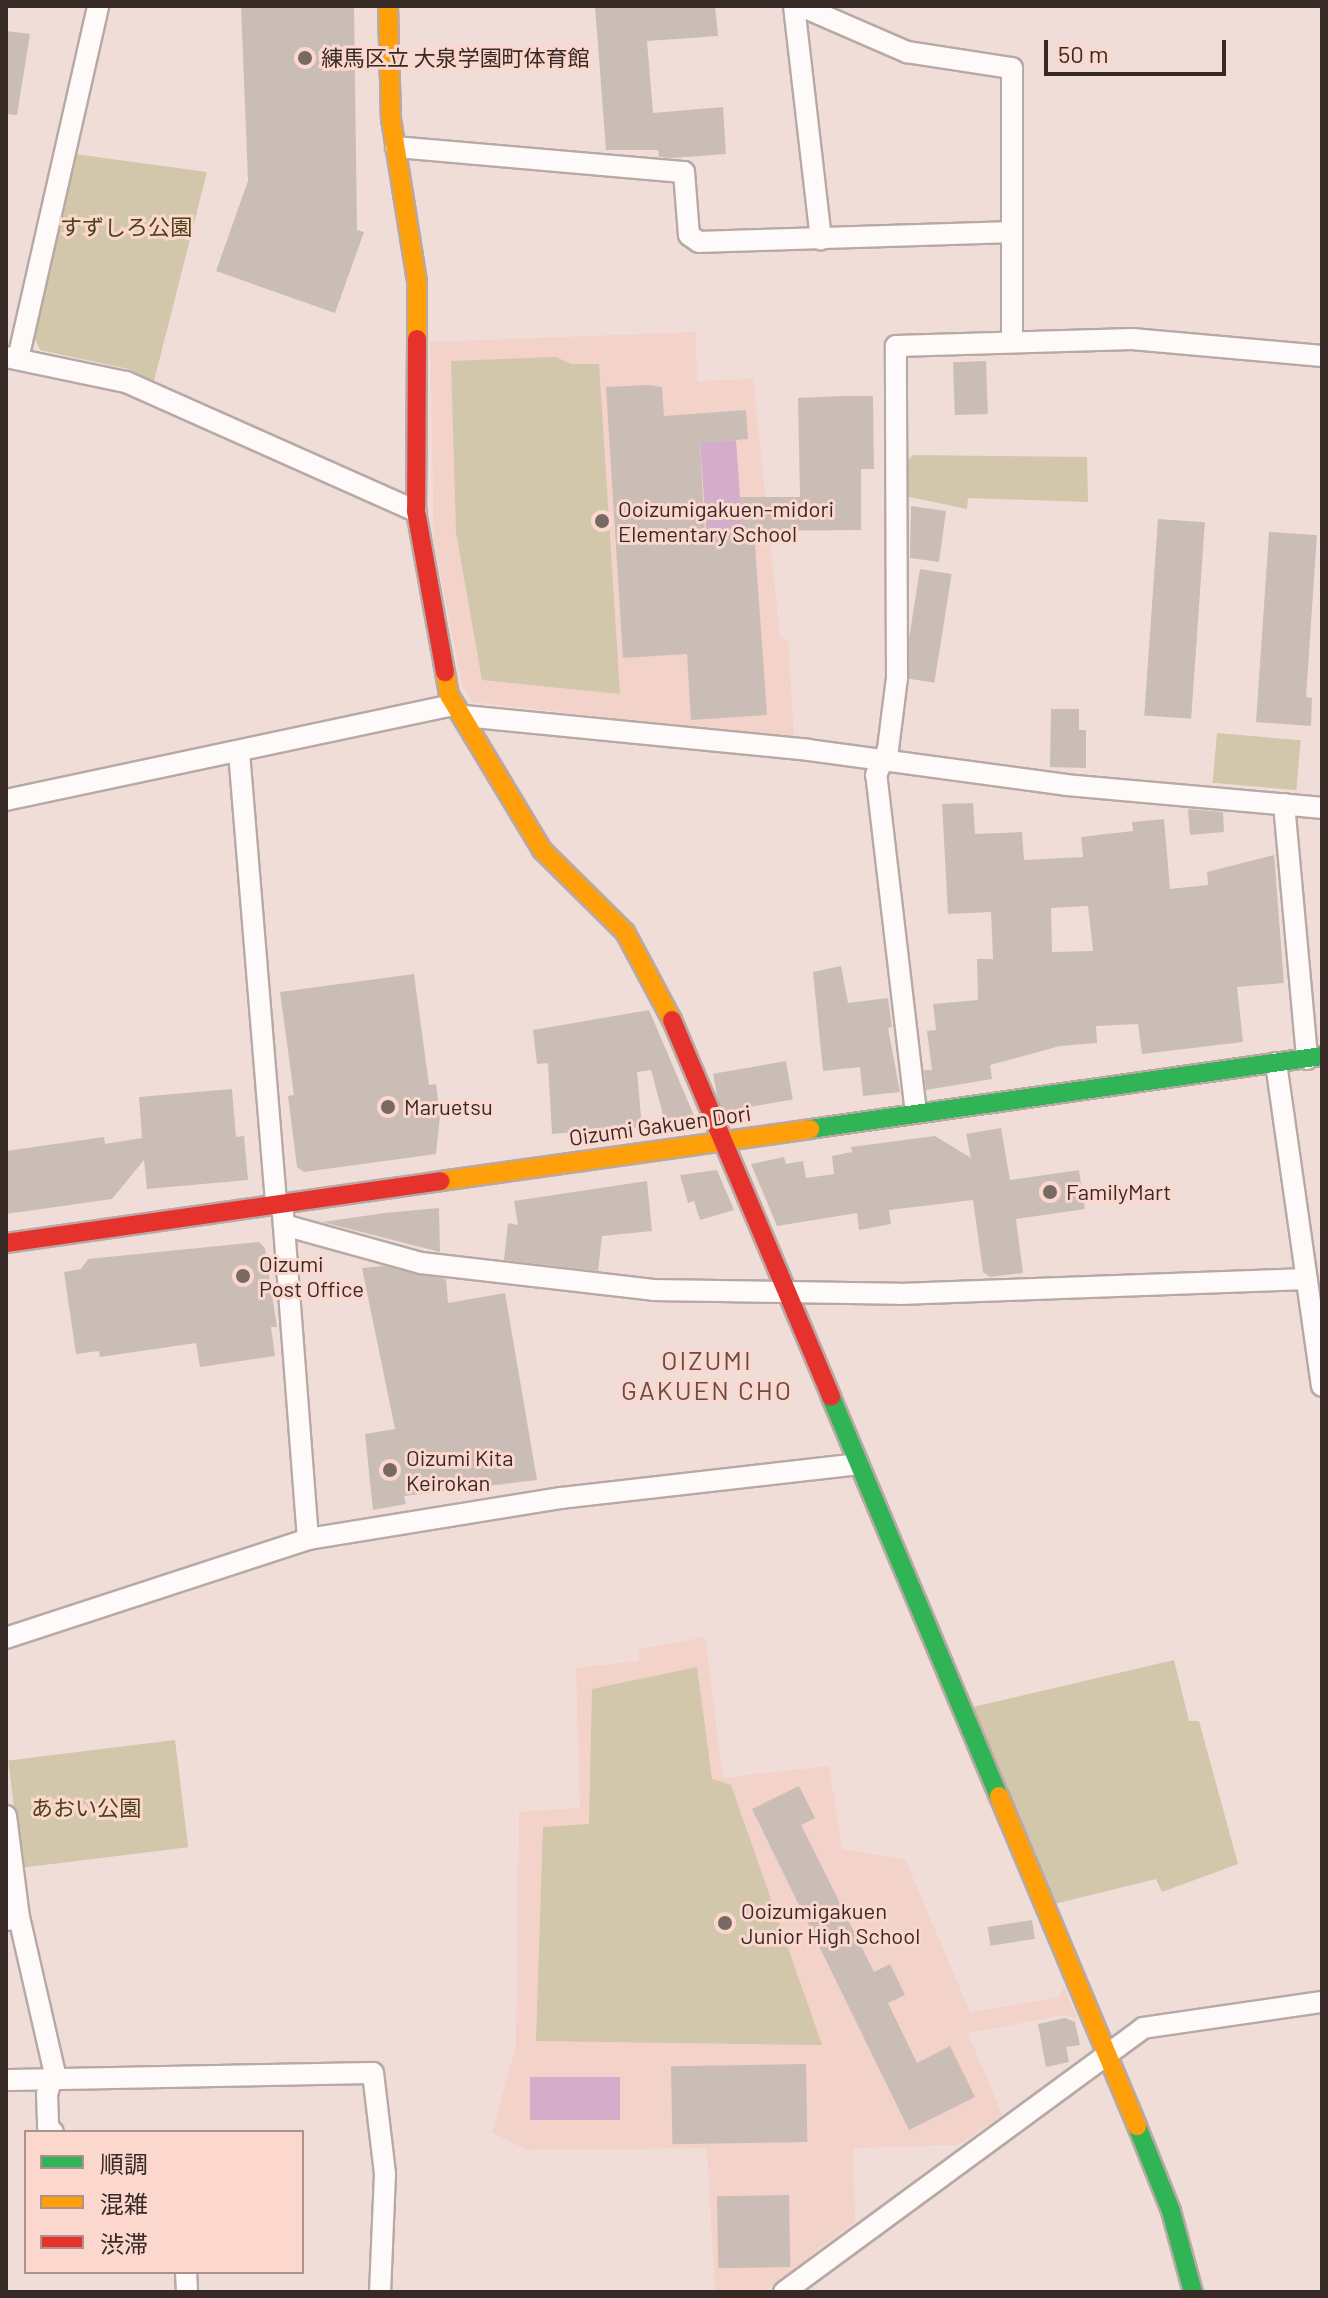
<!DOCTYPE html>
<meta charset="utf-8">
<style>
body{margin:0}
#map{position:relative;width:1328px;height:2298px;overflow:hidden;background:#f0ddd8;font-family:Barlow,"Noto Sans JP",sans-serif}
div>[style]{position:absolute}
.built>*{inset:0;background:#f3d2ca}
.green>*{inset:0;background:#d2c6ab;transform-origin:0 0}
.water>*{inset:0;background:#d3adc9;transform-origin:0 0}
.building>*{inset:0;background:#cabdb6;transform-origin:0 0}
.roads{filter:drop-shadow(2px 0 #b8a9a5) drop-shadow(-2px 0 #b8a9a5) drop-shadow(0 2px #b8a9a5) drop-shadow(0 -2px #b8a9a5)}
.street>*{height:20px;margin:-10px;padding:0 10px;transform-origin:10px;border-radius:10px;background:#fdfaf9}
.fast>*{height:18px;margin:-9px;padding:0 9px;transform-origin:9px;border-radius:9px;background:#30b455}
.slow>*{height:18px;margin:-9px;padding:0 9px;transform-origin:9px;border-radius:9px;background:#ff9f0a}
.jam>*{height:18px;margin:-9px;padding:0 9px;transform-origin:9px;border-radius:9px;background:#e5322d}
.dots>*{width:22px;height:22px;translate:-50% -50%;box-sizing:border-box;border:4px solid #fbd7ce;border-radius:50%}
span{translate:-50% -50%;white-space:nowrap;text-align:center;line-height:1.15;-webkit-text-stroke:6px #fbd7ce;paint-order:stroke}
.poi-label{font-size:22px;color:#372a26}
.left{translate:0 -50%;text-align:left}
.park-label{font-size:22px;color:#4b4416}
.street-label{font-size:22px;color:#372a26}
.quarter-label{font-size:26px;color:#694b43;letter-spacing:2px}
.frame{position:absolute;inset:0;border:8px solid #372a26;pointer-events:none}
.legend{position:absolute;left:24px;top:2130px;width:280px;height:144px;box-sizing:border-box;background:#fbd7ce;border:2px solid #ad928b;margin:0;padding:10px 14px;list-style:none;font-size:24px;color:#372a26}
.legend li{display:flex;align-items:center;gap:16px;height:40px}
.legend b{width:40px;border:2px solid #ad928b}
.scale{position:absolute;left:1044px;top:40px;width:182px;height:36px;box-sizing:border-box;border:4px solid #372a26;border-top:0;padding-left:10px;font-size:24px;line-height:28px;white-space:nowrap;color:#372a26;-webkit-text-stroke:6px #fbd7ce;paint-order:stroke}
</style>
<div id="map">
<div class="built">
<div style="clip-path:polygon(696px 332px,697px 381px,753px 379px,780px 637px,788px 641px,794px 738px,472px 702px,462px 685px,434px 543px,430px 342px)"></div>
<div style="clip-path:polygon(705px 1637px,723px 1778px,829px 1766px,842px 1849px,905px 1859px,970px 2012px,1060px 1997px,1064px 1987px,1077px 2018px,1064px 2015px,968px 2033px,1002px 2115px,958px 2145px,853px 2148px,855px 2221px,763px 2292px,715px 2292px,707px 2148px,528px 2150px,492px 2133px,516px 2045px,519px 1812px,580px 1808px,576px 1668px,639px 1661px,638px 1649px)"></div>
</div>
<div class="green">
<div style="clip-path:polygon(75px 154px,207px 172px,154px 381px,128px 369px,40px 350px,34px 337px)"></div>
<div style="clip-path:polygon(556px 357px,571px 364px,599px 364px,620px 694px,482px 680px,456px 532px,451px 361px)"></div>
<div style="clip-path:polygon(913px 455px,1087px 457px,1088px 502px,968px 498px,967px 509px,905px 496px,905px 463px)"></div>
<div style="left:1217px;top:733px;width:84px;height:50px;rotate:5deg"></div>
<div style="clip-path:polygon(1174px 1660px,1189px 1721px,1199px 1721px,1238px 1864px,1162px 1892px,1156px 1879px,1054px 1904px,973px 1707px)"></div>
<div style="clip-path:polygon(697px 1667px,712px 1779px,731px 1785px,822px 2045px,536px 2041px,543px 1827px,589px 1824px,592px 1689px)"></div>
<div style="left:175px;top:1740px;width:108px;height:168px;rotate:83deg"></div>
</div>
<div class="water">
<div style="left:736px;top:440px;width:91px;height:36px;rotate:86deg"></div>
<div style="left:620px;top:2077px;width:43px;height:90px;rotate:90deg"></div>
</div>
<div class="building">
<div style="clip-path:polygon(241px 6px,354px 6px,357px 230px,364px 232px,335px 313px,216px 271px,248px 181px)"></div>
<div style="clip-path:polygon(595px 6px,715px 6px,718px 36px,647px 41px,653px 113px,723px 107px,726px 154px,671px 158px,659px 157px,658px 150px,606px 150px)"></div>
<div style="clip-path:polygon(6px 31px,30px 34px,17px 115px,6px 114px)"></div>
<div style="left:986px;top:361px;width:53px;height:33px;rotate:88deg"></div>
<div style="clip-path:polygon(649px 385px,662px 387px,664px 416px,746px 410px,748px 439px,700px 443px,705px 534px,754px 531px,767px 715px,691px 720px,687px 654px,623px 658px,606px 387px)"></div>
<div style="clip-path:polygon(842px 396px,873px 396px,874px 469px,861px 469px,861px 530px,742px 531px,740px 497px,800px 497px,798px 398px)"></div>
<div style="clip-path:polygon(911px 506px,946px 511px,939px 562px,910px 558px)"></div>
<div style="left:1158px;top:519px;width:47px;height:197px;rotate:4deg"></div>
<div style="clip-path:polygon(1269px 532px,1317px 535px,1306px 697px,1312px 698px,1311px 726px,1256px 722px)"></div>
<div style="left:920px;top:569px;width:32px;height:110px;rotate:9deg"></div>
<div style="clip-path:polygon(1051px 709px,1079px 709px,1079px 730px,1086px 730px,1086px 768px,1050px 767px)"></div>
<div style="clip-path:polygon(evenodd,973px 803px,975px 834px,1022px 832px,1024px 860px,1083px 857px,1081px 837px,1133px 831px,1132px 822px,1164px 819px,1170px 889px,1208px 885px,1207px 872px,1274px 855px,1284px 983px,1237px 987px,1243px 1042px,1142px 1054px,1138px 1024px,1096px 1026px,1097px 1043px,1060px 1046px,990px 1065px,992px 1079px,926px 1090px,924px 1070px,932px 1070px,927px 1031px,936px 1030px,933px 1004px,978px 1000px,977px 959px,993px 959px,991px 912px,948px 914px,942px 804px,973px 803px,1088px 906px,1093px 951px,1052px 952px,1051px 908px,1088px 906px)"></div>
<div style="clip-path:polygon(1188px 809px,1223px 812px,1224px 832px,1190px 835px)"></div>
<div style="clip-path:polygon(841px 966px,848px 1003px,888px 998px,892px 1027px,888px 1028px,900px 1092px,863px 1096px,860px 1067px,823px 1071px,813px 972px)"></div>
<div style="clip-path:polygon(414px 974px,429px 1085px,436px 1084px,440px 1116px,436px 1154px,304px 1172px,297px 1167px,288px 1096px,294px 1095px,280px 992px)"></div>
<div style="clip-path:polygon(649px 1010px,695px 1118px,665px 1122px,651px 1070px,637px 1072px,642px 1127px,552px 1134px,548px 1063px,537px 1064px,533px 1030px)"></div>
<div style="left:786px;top:1061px;width:39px;height:74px;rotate:80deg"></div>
<div style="clip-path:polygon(232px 1089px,236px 1137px,244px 1136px,248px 1180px,147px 1189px,144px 1160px,112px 1199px,6px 1214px,6px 1151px,104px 1137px,105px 1144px,142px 1138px,139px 1097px)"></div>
<div style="clip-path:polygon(1001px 1128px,1010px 1180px,1079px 1170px,1085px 1209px,1016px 1219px,1023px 1273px,990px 1277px,983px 1272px,973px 1200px,889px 1210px,891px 1224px,859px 1230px,857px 1213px,777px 1226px,751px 1164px,784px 1157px,786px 1164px,803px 1161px,806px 1178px,834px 1174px,832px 1156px,852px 1152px,851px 1147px,935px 1136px,971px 1158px,966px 1134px)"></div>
<div style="clip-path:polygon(717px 1170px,734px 1210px,700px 1220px,694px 1201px,688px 1203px,680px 1175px)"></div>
<div style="clip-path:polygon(647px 1181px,652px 1231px,602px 1236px,598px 1271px,504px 1260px,508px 1223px,518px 1225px,514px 1201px)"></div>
<div style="clip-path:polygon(439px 1208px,440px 1252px,322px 1222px,385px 1213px)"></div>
<div style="clip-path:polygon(259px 1242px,265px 1248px,277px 1327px,271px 1327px,275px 1356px,200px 1367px,196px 1343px,100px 1357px,99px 1351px,76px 1354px,64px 1272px,81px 1269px,88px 1259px)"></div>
<div style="clip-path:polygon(383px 1266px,446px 1279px,448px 1303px,505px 1293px,537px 1480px,404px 1496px,406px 1504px,373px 1510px,365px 1434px,395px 1429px,362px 1268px)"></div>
<div style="clip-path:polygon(799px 1786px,815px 1818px,801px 1825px,874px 1972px,890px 1964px,905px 1995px,888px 2003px,917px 2063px,950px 2046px,975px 2097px,909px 2130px,752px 1809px)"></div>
<div style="left:1032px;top:1920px;width:19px;height:45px;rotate:81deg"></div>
<div style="clip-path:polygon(1065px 2018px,1075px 2022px,1080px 2045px,1066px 2047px,1069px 2062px,1046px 2067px,1038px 2024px)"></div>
<div style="left:806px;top:2064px;width:78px;height:135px;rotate:89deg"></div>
<div style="left:789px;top:2195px;width:72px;height:72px;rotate:89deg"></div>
</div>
<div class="roads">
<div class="street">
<div style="left:794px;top:6px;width:235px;rotate:83.4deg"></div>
<div style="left:801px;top:6px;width:116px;rotate:23.5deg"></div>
<div style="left:907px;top:52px;width:106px;rotate:8.7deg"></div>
<div style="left:1012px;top:68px;width:274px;rotate:90deg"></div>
<div style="left:396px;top:147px;width:289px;rotate:5deg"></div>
<div style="left:684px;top:172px;width:63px;rotate:85.5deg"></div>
<div style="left:689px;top:235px;width:12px;rotate:35deg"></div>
<div style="left:699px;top:242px;width:313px;rotate:-1.8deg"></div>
<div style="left:6px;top:357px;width:123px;rotate:11.8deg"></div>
<div style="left:126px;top:382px;width:317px;rotate:24deg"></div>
<div style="left:18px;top:359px;width:362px;rotate:-77.2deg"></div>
<div style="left:464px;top:716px;width:346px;rotate:5.6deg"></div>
<div style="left:808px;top:750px;width:260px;rotate:7.7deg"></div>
<div style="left:1066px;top:785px;width:257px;rotate:5.1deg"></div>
<div style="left:239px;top:752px;width:455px;rotate:85.3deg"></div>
<div style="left:6px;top:800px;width:457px;rotate:-12deg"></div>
<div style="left:1284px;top:804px;width:256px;rotate:84.8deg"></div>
<div style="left:1276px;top:1063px;width:326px;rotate:81.9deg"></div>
<div style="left:916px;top:1113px;width:340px;rotate:-96.7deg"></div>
<div style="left:876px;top:775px;width:29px;rotate:-65deg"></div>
<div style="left:888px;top:749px;width:72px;rotate:-82.8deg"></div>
<div style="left:897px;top:678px;width:332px;rotate:-90.2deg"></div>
<div style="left:896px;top:346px;width:236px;rotate:-1.7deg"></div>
<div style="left:1132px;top:339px;width:191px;rotate:5.1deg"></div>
<div style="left:284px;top:1225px;width:142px;rotate:15.5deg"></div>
<div style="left:421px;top:1263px;width:234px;rotate:6.6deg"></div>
<div style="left:653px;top:1290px;width:246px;rotate:0.9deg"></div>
<div style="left:899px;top:1294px;width:408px;rotate:-2.1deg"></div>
<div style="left:308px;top:1539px;width:256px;rotate:-9.2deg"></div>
<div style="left:561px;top:1498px;width:299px;rotate:-6.5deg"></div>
<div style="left:6px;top:1638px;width:318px;rotate:-18.1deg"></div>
<div style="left:308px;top:1539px;width:328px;rotate:-94.4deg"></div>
<div style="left:6px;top:1816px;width:102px;rotate:82.7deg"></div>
<div style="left:19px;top:1917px;width:11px;rotate:165deg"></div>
<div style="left:19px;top:1917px;width:157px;rotate:77.1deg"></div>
<div style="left:54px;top:2070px;width:25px;rotate:106deg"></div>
<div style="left:47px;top:2094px;width:33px;rotate:88deg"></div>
<div style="left:48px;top:2127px;width:7px;rotate:45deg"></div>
<div style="left:6px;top:2080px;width:367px;rotate:-1.1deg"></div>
<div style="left:373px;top:2073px;width:102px;rotate:83.2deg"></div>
<div style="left:385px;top:2174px;width:118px;rotate:92.4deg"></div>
<div style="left:186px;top:2272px;width:20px;rotate:87deg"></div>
<div style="left:784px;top:2292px;width:446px;rotate:-36.3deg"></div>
<div style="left:1143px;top:2028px;width:181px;rotate:-8.3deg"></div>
</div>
<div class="fast">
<div style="left:810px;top:1129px;width:517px;rotate:-8.11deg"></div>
<div style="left:831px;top:1397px;width:433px;rotate:67.2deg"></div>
<div style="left:1137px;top:2126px;width:92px;rotate:68.2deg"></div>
<div style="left:1171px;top:2211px;width:84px;rotate:74.8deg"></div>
</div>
<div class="slow">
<div style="left:388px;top:6px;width:113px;rotate:88.5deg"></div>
<div style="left:391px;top:119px;width:165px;rotate:80.9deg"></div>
<div style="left:417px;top:282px;width:57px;rotate:90deg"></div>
<div style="left:445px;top:672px;width:23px;rotate:80deg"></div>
<div style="left:449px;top:695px;width:181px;rotate:59deg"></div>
<div style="left:542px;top:850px;width:117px;rotate:44.7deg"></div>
<div style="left:625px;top:932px;width:100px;rotate:61.9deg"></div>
<div style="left:441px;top:1181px;width:373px;rotate:-8deg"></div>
<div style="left:999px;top:1796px;width:358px;rotate:67.3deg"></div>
</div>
<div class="jam">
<div style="left:417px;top:339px;width:172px;rotate:90.3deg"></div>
<div style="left:416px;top:511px;width:164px;rotate:79.8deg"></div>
<div style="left:672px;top:1020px;width:409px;rotate:67.1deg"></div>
<div style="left:6px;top:1243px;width:439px;rotate:-8.1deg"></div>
</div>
</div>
<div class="dots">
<div style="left:305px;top:58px;background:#786964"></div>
<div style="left:602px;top:521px;background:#786964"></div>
<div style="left:388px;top:1107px;background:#786964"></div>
<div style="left:1050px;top:1192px;background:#786964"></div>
<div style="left:243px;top:1276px;background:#786964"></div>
<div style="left:390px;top:1470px;background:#786964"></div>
<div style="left:725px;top:1923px;background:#786964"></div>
</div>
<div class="poi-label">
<span class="left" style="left:321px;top:58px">練馬区立 大泉学園町体育館</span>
<span class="left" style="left:618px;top:521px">Ooizumigakuen-midori<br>Elementary School</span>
<span class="left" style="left:404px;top:1107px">Maruetsu</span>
<span class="left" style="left:1066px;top:1192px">FamilyMart</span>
<span class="left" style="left:259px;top:1276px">Oizumi<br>Post Office</span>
<span class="left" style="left:406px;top:1470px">Oizumi Kita<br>Keirokan</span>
<span class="left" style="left:741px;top:1923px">Ooizumigakuen<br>Junior High School</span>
</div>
<div class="park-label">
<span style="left:126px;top:227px">すずしろ公園</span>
<span style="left:86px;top:1808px">あおい公園</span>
</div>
<div class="street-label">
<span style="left:660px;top:1125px;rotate:-8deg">Oizumi Gakuen Dori</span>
</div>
<div class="quarter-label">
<span style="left:707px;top:1375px">OIZUMI<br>GAKUEN CHO</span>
</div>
<div class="frame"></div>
<ul class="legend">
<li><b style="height:10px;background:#30b455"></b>順調</li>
<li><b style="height:10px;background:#ff9f0a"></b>混雑</li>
<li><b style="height:10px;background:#e5322d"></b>渋滞</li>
</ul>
<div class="scale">50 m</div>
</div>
